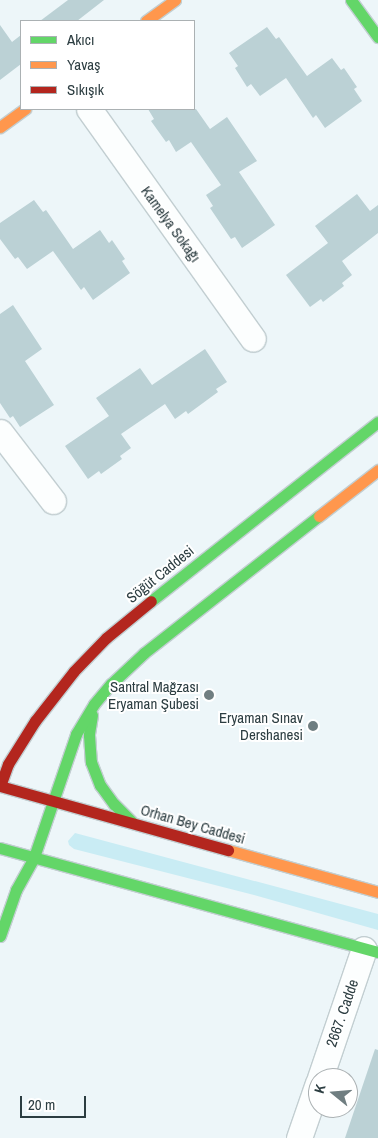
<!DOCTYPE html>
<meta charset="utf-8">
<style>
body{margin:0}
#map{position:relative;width:378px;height:1138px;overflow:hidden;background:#edf6f9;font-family:"Archivo Narrow",sans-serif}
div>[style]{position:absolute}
.green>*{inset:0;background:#c9ecf4}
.building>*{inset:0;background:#bbd1d5}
.roads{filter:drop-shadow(1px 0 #c2ced1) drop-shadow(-1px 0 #c2ced1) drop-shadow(0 1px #c2ced1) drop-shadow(0 -1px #c2ced1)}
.street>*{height:25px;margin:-12.5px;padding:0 12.5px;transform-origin:12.5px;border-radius:12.5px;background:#fcfefe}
.fast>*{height:11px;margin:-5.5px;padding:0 5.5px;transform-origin:5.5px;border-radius:5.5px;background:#63d668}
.slow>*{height:11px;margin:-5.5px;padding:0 5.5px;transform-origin:5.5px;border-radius:5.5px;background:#ff974d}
.jam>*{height:11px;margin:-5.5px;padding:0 5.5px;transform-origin:5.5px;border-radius:5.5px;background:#b3261e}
.dots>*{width:14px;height:14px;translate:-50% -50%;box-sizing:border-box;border:2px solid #fff;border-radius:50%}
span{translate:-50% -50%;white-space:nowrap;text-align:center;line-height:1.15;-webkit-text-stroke:4px #fff;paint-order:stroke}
.street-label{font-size:15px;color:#2c3d41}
.poi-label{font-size:15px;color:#2c3d41}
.right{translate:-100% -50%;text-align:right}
.legend{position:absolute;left:20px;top:20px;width:175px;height:90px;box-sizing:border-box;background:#fff;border:1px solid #abb1b3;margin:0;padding:6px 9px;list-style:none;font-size:15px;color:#2c3d41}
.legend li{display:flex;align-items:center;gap:10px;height:25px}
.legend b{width:25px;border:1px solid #abb1b3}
.north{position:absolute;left:308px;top:1068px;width:50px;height:50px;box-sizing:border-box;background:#fff;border:1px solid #abb1b3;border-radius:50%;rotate:287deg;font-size:14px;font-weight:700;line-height:20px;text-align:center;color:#2c3d41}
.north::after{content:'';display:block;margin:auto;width:18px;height:22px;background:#707e81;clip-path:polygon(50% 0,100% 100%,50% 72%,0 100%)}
.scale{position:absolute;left:20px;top:1096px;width:66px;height:22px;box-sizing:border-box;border:2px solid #2c3d41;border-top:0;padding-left:6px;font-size:15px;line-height:18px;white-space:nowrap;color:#2c3d41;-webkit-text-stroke:4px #fff;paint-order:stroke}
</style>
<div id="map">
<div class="green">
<div style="clip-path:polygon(75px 833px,378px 914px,378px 930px,254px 895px,74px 849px,69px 845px,68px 841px)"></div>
</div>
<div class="building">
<div style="clip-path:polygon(68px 0,104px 0,77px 21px,40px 21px)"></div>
<div style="clip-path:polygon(0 25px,12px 42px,21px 35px,21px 64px,0 80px)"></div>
<div style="clip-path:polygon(267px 27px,276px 39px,279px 37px,307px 76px,332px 58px,341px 70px,344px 68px,357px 87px,354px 89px,362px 101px,325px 128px,316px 115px,313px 118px,286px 78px,260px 96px,251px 84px,247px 87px,235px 68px,238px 66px,229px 53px)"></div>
<div style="clip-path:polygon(148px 109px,196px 109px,210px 129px,227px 117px,257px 161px,239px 172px,275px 225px,242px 248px,235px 237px,231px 239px,210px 208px,213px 206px,206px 195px,221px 185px,191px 142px,176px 152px,169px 140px,166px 142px,151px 121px,154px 119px)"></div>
<div style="clip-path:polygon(357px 194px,370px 211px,378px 205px,378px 233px,342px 261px,352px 275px,342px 283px,344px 286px,323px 302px,321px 299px,310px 307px,286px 275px,328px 243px,315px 226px)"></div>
<div style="clip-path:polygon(34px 200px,43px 212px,46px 210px,73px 249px,100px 230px,109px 243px,112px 240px,125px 259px,122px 261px,130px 273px,93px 300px,84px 287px,81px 290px,53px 251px,27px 269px,18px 257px,15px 259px,0 239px,0 223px)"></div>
<div style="clip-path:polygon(13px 305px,42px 349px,25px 361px,54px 405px,20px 427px,13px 416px,10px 418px,0 403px,0 314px)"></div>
<div style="clip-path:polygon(205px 349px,227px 382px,216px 389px,218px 392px,188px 414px,186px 411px,175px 419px,165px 404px,121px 434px,131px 448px,120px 456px,122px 459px,101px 474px,99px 471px,88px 479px,65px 446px,109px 416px,96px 398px,140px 368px,152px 385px)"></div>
<div style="clip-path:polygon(375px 1049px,378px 1050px,378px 1138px,345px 1138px)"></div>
</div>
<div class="roads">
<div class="street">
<div style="left:89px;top:109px;width:282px;rotate:54.5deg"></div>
<div style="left:0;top:432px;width:87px;rotate:52.5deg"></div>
<div style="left:320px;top:1078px;width:136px;rotate:-71.2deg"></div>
<div style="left:299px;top:1138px;width:58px;rotate:-70.9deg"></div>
</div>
<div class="fast">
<div style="left:351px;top:0;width:46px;rotate:53.9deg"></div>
<div style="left:151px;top:601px;width:289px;rotate:-38.3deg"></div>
<div style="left:92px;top:715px;width:20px;rotate:99deg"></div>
<div style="left:89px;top:735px;width:27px;rotate:86deg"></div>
<div style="left:91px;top:762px;width:25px;rotate:69deg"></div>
<div style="left:100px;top:785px;width:24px;rotate:54deg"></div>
<div style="left:114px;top:804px;width:25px;rotate:45deg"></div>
<div style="left:0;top:848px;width:392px;rotate:15.4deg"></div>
<div style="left:0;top:936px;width:49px;rotate:-70.8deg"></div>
<div style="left:16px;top:890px;width:38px;rotate:-61deg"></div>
<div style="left:34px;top:857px;width:130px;rotate:-71.1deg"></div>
<div style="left:76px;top:734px;width:35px;rotate:-59deg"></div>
<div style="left:94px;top:704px;width:26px;rotate:-50deg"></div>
<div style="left:111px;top:684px;width:45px;rotate:-43.2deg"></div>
<div style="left:144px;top:653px;width:222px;rotate:-38.1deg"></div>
</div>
<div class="slow">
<div style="left:146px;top:21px;width:36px;rotate:-36deg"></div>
<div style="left:0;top:127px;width:31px;rotate:-36deg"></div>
<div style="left:319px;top:516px;width:75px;rotate:-37.9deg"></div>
<div style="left:228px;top:850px;width:156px;rotate:15.6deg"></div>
</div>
<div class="jam">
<div style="left:0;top:786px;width:23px;rotate:-70deg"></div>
<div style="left:8px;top:764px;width:51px;rotate:-57.9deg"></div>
<div style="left:35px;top:721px;width:63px;rotate:-52deg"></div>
<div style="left:74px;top:671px;width:46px;rotate:-45.9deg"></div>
<div style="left:106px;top:638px;width:58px;rotate:-39.4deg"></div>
<div style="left:0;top:786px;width:237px;rotate:15.7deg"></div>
</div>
</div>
<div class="dots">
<div style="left:209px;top:695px;background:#707e81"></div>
<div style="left:313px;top:726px;background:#707e81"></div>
</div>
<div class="street-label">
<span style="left:171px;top:224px;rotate:54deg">Kamelya Sokağı</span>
<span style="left:160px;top:574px;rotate:-39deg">Söğüt Caddesi</span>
<span style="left:193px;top:824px;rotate:16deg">Orhan Bey Caddesi</span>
<span style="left:342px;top:1013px;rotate:-71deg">2667. Cadde</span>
</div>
<div class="poi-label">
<span class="right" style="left:199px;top:695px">Santral Mağzası<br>Eryaman Şubesi</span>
<span class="right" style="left:303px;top:726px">Eryaman Sınav<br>Dershanesi</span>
</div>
<ul class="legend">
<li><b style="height:6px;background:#63d668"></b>Akıcı</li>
<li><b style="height:6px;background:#ff974d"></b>Yavaş</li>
<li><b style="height:6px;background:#b3261e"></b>Sıkışık</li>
</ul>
<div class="north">K</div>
<div class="scale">20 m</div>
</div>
